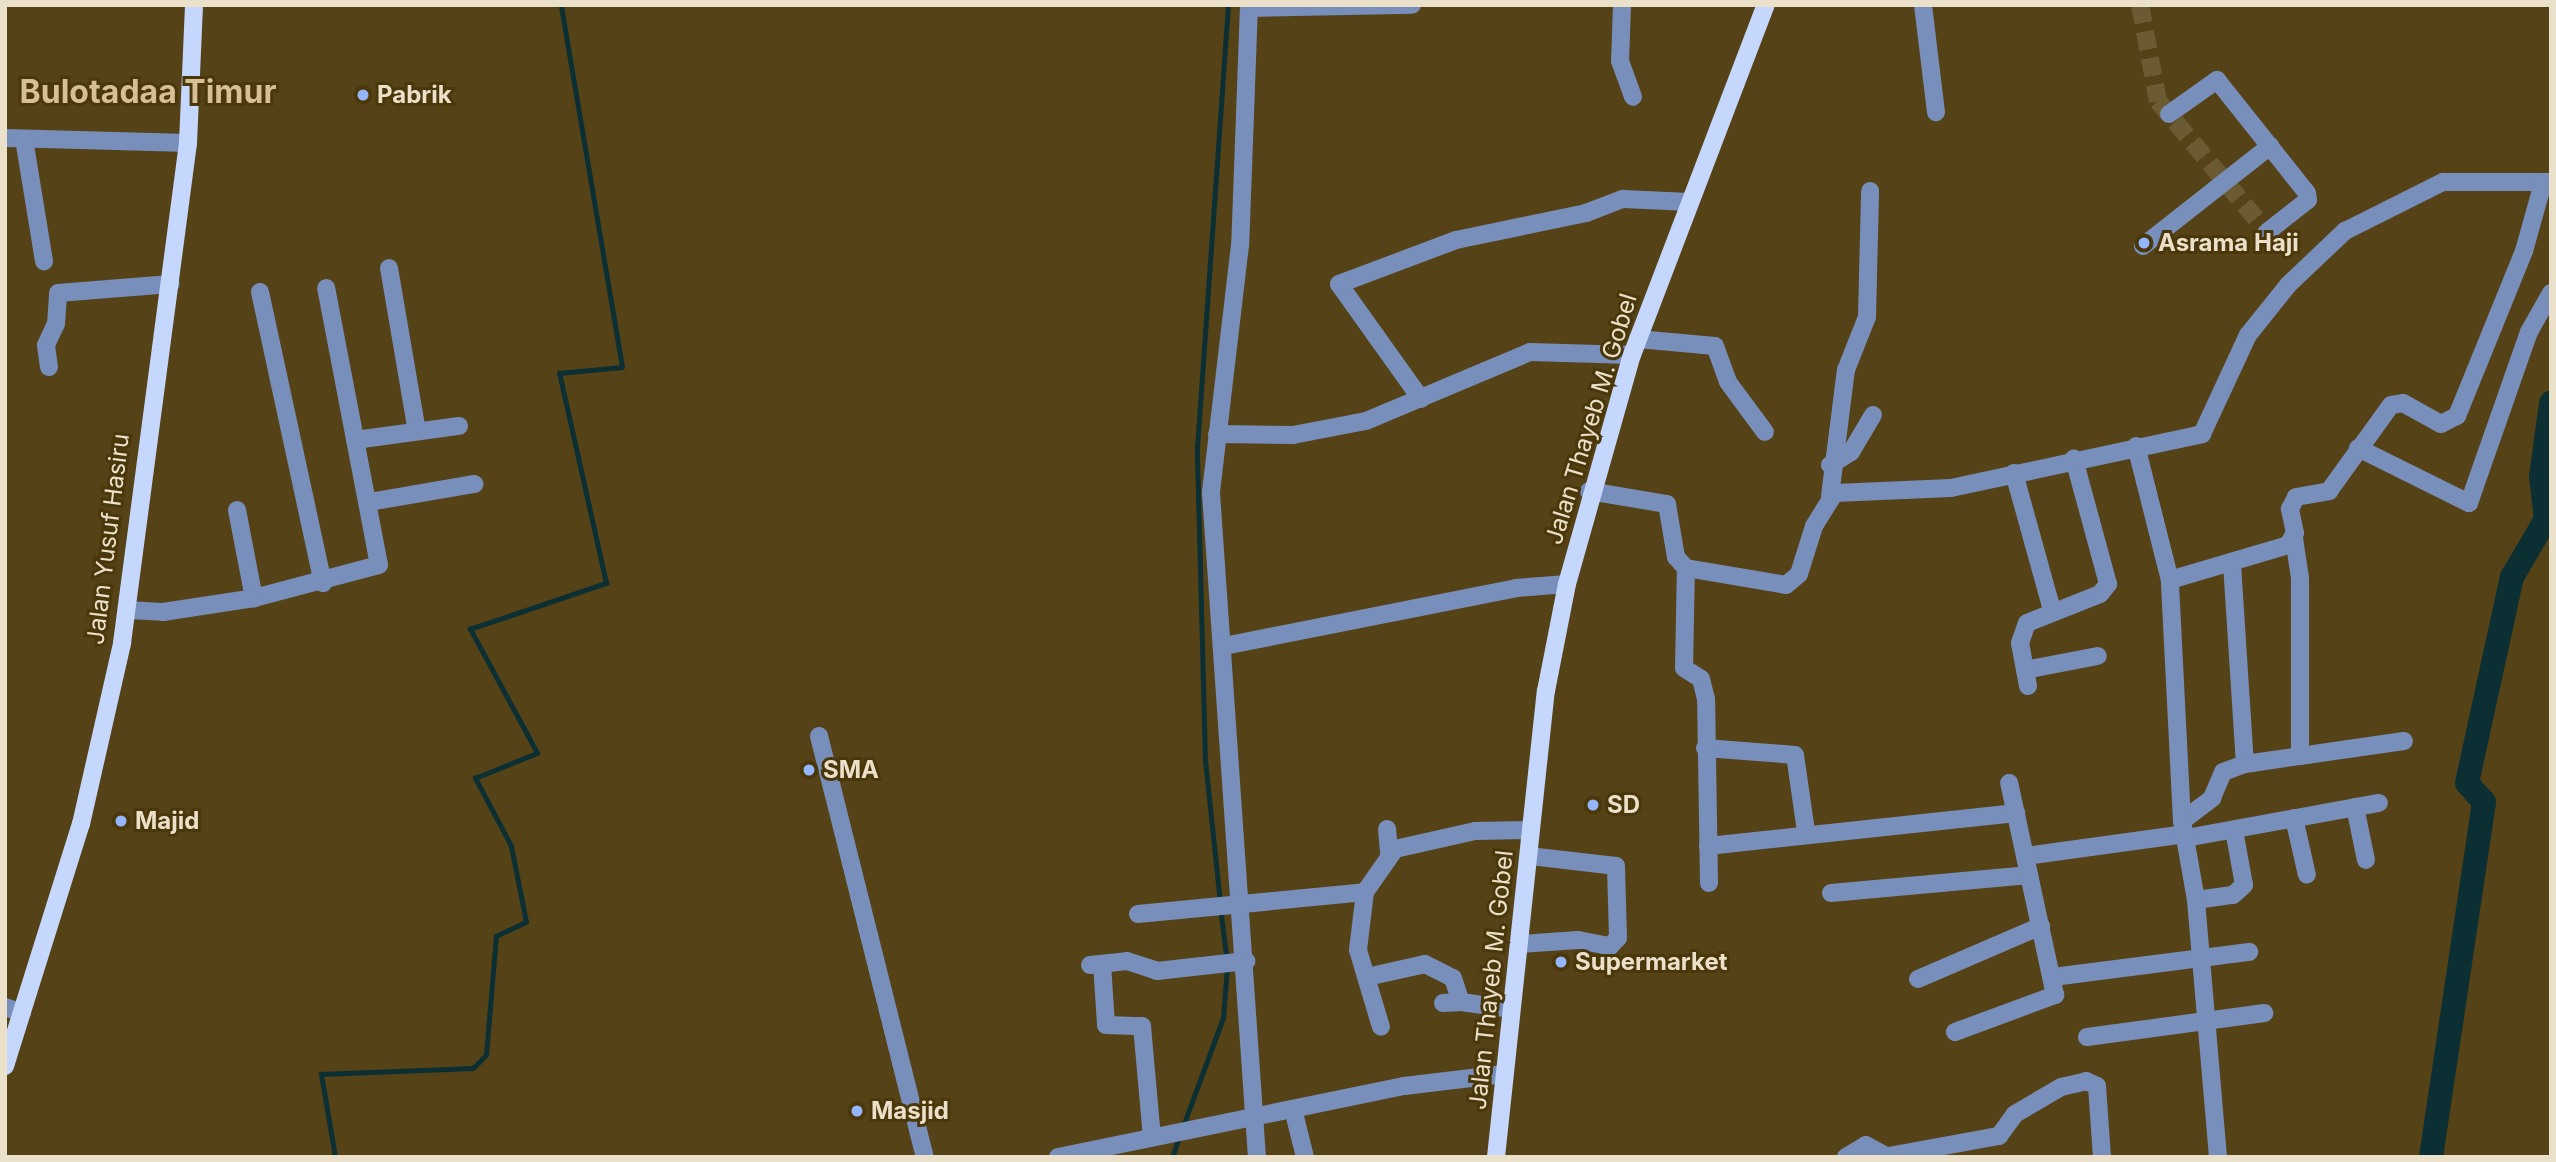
<!DOCTYPE html>
<style>
body{margin:0}
#map{position:relative;width:2556px;height:1162px;overflow:hidden;background:#554217;font-family:Inter,sans-serif}
div>[style]{position:absolute}
.stream>*{height:4.5px;margin:-2.25px;padding:0 2.25px;transform-origin:2.25px;border-radius:2.25px;background:#0b2f33}
.river>*{height:24px;margin:-12px;padding:0 12px;transform-origin:12px;border-radius:12px;background:#0b2f33}
.minor-tunnel>*{height:18px;margin-top:-9px;transform-origin:0;background:repeating-linear-gradient(90deg,#6c5a32 0 18px,transparent 0 27px)}
.minor>*{height:18px;margin:-9px;padding:0 9px;transform-origin:9px;border-radius:9px;background:#788ebb}
.major>*{height:18px;margin:-9px;padding:0 9px;transform-origin:9px;border-radius:9px;background:#c5d7fc}
.dots>*{width:19px;height:19px;translate:-50% -50%;box-sizing:border-box;border:4px solid #4a370a;border-radius:50%}
span{translate:-50% -50%;white-space:nowrap;text-align:center;line-height:1.15;-webkit-text-stroke:6px #4a370a;paint-order:stroke}
.poi-label{font-size:24px;color:#ebe0c9;font-weight:700}
.left{translate:0 -50%;text-align:left}
.street-label{font-size:24px;color:#ebe0c9}
.district-label{font-size:32px;color:#d6bf93;font-weight:700}
.frame{position:absolute;inset:0;border:7px solid #ebe0c9;pointer-events:none}
</style>
<div id="map">
<div class="stream">
<div style="left:1220px;top:903px;width:143px;rotate:-96deg"></div>
<div style="left:1205px;top:761px;width:313px;rotate:-91.5deg"></div>
<div style="left:1197px;top:448px;width:444px;rotate:-86deg"></div>
<div style="left:1221px;top:912px;width:47px;rotate:82.7deg"></div>
<div style="left:1183px;top:1126px;width:115px;rotate:-69.7deg"></div>
<div style="left:1223px;top:1018px;width:51px;rotate:-85.5deg"></div>
<div style="left:335px;top:1157px;width:84px;rotate:-99.6deg"></div>
<div style="left:321px;top:1074px;width:152px;rotate:-2.3deg"></div>
<div style="left:473px;top:1068px;width:18px;rotate:-45deg"></div>
<div style="left:486px;top:1055px;width:119px;rotate:-85.2deg"></div>
<div style="left:496px;top:936px;width:33px;rotate:-25deg"></div>
<div style="left:526px;top:922px;width:77px;rotate:-101.2deg"></div>
<div style="left:511px;top:846px;width:77px;rotate:-117.9deg"></div>
<div style="left:475px;top:778px;width:67px;rotate:-22deg"></div>
<div style="left:537px;top:753px;width:141px;rotate:-118.4deg"></div>
<div style="left:470px;top:629px;width:144px;rotate:-18.7deg"></div>
<div style="left:606px;top:583px;width:215px;rotate:-102.6deg"></div>
<div style="left:559px;top:373px;width:63px;rotate:-5.4deg"></div>
<div style="left:622px;top:367px;width:367px;rotate:-99.6deg"></div>
<div style="left:1172px;top:1157px;width:20px;rotate:-70deg"></div>
</div>
<div class="river">
<div style="left:2431px;top:1157px;width:359px;rotate:-81.5deg"></div>
<div style="left:2484px;top:802px;width:25px;rotate:-132deg"></div>
<div style="left:2467px;top:783px;width:211px;rotate:-77.7deg"></div>
<div style="left:2512px;top:577px;width:67px;rotate:-59.6deg"></div>
<div style="left:2546px;top:519px;width:42px;rotate:-96.8deg"></div>
<div style="left:2541px;top:477px;width:75px;rotate:-82.3deg"></div>
</div>
<div class="minor-tunnel">
<div style="left:2140px;top:5px;width:98px;rotate:79.4deg"></div>
<div style="left:2158px;top:101px;width:189px;rotate:50.2deg"></div>
</div>
<div class="minor">
<div style="left:1249px;top:5px;width:240px;rotate:92.1deg"></div>
<div style="left:1240px;top:245px;width:250px;rotate:96.7deg"></div>
<div style="left:1211px;top:493px;width:666px;rotate:86.04deg"></div>
<div style="left:1622px;top:5px;width:56px;rotate:92deg"></div>
<div style="left:1620px;top:61px;width:38px;rotate:70deg"></div>
<div style="left:1923px;top:5px;width:108px;rotate:83.1deg"></div>
<div style="left:1249px;top:8px;width:163px;rotate:-1.1deg"></div>
<div style="left:2169px;top:114px;width:59px;rotate:-35.3deg"></div>
<div style="left:2217px;top:80px;width:144px;rotate:51.5deg"></div>
<div style="left:2307px;top:193px;width:7px;rotate:82deg"></div>
<div style="left:2308px;top:200px;width:52px;rotate:142deg"></div>
<div style="left:5px;top:138px;width:183px;rotate:1.6deg"></div>
<div style="left:24px;top:139px;width:124px;rotate:80.7deg"></div>
<div style="left:2143px;top:246px;width:162px;rotate:-38.2deg"></div>
<div style="left:389px;top:268px;width:165px;rotate:80.3deg"></div>
<div style="left:260px;top:292px;width:298px;rotate:77.8deg"></div>
<div style="left:1638px;top:339px;width:77px;rotate:5.2deg"></div>
<div style="left:1715px;top:346px;width:38px;rotate:70deg"></div>
<div style="left:1728px;top:382px;width:62px;rotate:53.5deg"></div>
<div style="left:49px;top:367px;width:22px;rotate:-98deg"></div>
<div style="left:46px;top:345px;width:23px;rotate:-65deg"></div>
<div style="left:56px;top:324px;width:31px;rotate:-86deg"></div>
<div style="left:58px;top:293px;width:113px;rotate:-4.6deg"></div>
<div style="left:1421px;top:399px;width:141px;rotate:-125.5deg"></div>
<div style="left:1339px;top:284px;width:125px;rotate:-20.6deg"></div>
<div style="left:1456px;top:240px;width:133px;rotate:-11.7deg"></div>
<div style="left:1586px;top:213px;width:40px;rotate:-21deg"></div>
<div style="left:1623px;top:199px;width:67px;rotate:2.6deg"></div>
<div style="left:1217px;top:434px;width:76px;rotate:0.8deg"></div>
<div style="left:1293px;top:435px;width:74px;rotate:-10.9deg"></div>
<div style="left:1366px;top:421px;width:178px;rotate:-22.8deg"></div>
<div style="left:1530px;top:352px;width:102px;rotate:1.7deg"></div>
<div style="left:355px;top:440px;width:105px;rotate:-7.7deg"></div>
<div style="left:2136px;top:446px;width:138px;rotate:75.8deg"></div>
<div style="left:2358px;top:448px;width:124px;rotate:26.4deg"></div>
<div style="left:2469px;top:503px;width:181px;rotate:-70.7deg"></div>
<div style="left:2529px;top:332px;width:45px;rotate:-60.6deg"></div>
<div style="left:1830px;top:465px;width:25px;rotate:-32deg"></div>
<div style="left:1851px;top:452px;width:43px;rotate:-59.3deg"></div>
<div style="left:2014px;top:473px;width:142px;rotate:74.5deg"></div>
<div style="left:1589px;top:491px;width:79px;rotate:9.5deg"></div>
<div style="left:1667px;top:504px;width:54px;rotate:80.4deg"></div>
<div style="left:1676px;top:557px;width:15px;rotate:48deg"></div>
<div style="left:1830px;top:496px;width:127px;rotate:-82.8deg"></div>
<div style="left:1846px;top:370px;width:57px;rotate:-68.4deg"></div>
<div style="left:1867px;top:317px;width:126px;rotate:-88.6deg"></div>
<div style="left:369px;top:502px;width:107px;rotate:-9.7deg"></div>
<div style="left:237px;top:510px;width:90px;rotate:79.1deg"></div>
<div style="left:254px;top:598px;width:129px;rotate:-14.8deg"></div>
<div style="left:379px;top:565px;width:282px;rotate:-100.8deg"></div>
<div style="left:2294px;top:538px;width:40px;rotate:81.5deg"></div>
<div style="left:2300px;top:578px;width:178px;rotate:90deg"></div>
<div style="left:2300px;top:756px;width:105px;rotate:-8.2deg"></div>
<div style="left:2232px;top:564px;width:200px;rotate:86.3deg"></div>
<div style="left:2245px;top:764px;width:56px;rotate:-8.3deg"></div>
<div style="left:127px;top:610px;width:36px;rotate:3deg"></div>
<div style="left:163px;top:612px;width:92px;rotate:-8.7deg"></div>
<div style="left:1224px;top:646px;width:298px;rotate:-11.2deg"></div>
<div style="left:1516px;top:588px;width:51px;rotate:-4.5deg"></div>
<div style="left:2025px;top:670px;width:74px;rotate:-10.9deg"></div>
<div style="left:2028px;top:686px;width:44px;rotate:-100.5deg"></div>
<div style="left:2020px;top:643px;width:21px;rotate:-71deg"></div>
<div style="left:2027px;top:623px;width:79px;rotate:-21.7deg"></div>
<div style="left:2100px;top:594px;width:13px;rotate:-51deg"></div>
<div style="left:2108px;top:584px;width:130px;rotate:-105.2deg"></div>
<div style="left:819px;top:736px;width:434px;rotate:75.9deg"></div>
<div style="left:1705px;top:748px;width:90px;rotate:4.4deg"></div>
<div style="left:1795px;top:755px;width:77px;rotate:81.8deg"></div>
<div style="left:2355px;top:807px;width:54px;rotate:78.3deg"></div>
<div style="left:2294px;top:818px;width:58px;rotate:77.2deg"></div>
<div style="left:2182px;top:821px;width:38px;rotate:-37deg"></div>
<div style="left:2212px;top:798px;width:28px;rotate:-67deg"></div>
<div style="left:2223px;top:772px;width:23px;rotate:-20deg"></div>
<div style="left:1387px;top:829px;width:24px;rotate:85deg"></div>
<div style="left:2186px;top:838px;width:196px;rotate:-10.3deg"></div>
<div style="left:1708px;top:846px;width:310px;rotate:-6.1deg"></div>
<div style="left:2025px;top:856px;width:162px;rotate:-7.8deg"></div>
<div style="left:1709px;top:883px;width:184px;rotate:-90.9deg"></div>
<div style="left:1706px;top:699px;width:21px;rotate:-104deg"></div>
<div style="left:1701px;top:679px;width:20px;rotate:-147deg"></div>
<div style="left:1684px;top:668px;width:100px;rotate:-88.9deg"></div>
<div style="left:1686px;top:568px;width:101px;rotate:9.6deg"></div>
<div style="left:1786px;top:585px;width:17px;rotate:-40deg"></div>
<div style="left:1799px;top:574px;width:50px;rotate:-72.6deg"></div>
<div style="left:1814px;top:526px;width:39px;rotate:-58deg"></div>
<div style="left:1835px;top:493px;width:116px;rotate:-2.5deg"></div>
<div style="left:1951px;top:488px;width:257px;rotate:-12.1deg"></div>
<div style="left:2202px;top:434px;width:109px;rotate:-65.1deg"></div>
<div style="left:2248px;top:335px;width:64px;rotate:-51.3deg"></div>
<div style="left:2288px;top:285px;width:79px;rotate:-43.5deg"></div>
<div style="left:2345px;top:231px;width:110px;rotate:-26.6deg"></div>
<div style="left:2443px;top:182px;width:108px"></div>
<div style="left:1365px;top:892px;width:58px;rotate:96.9deg"></div>
<div style="left:1358px;top:950px;width:80px;rotate:73.4deg"></div>
<div style="left:1831px;top:893px;width:199px;rotate:-5.2deg"></div>
<div style="left:2196px;top:900px;width:37px;rotate:-8deg"></div>
<div style="left:2233px;top:895px;width:15px;rotate:-42deg"></div>
<div style="left:2244px;top:885px;width:56px;rotate:-100.3deg"></div>
<div style="left:1138px;top:914px;width:228px;rotate:-5.5deg"></div>
<div style="left:1365px;top:892px;width:52px;rotate:-55.1deg"></div>
<div style="left:1395px;top:849px;width:82px;rotate:-12.7deg"></div>
<div style="left:1475px;top:831px;width:56px;rotate:-1deg"></div>
<div style="left:1520px;top:944px;width:58px;rotate:-3.9deg"></div>
<div style="left:1578px;top:940px;width:33px;rotate:11deg"></div>
<div style="left:1610px;top:946px;width:11px;rotate:-45deg"></div>
<div style="left:1618px;top:938px;width:72px;rotate:-91.6deg"></div>
<div style="left:1616px;top:866px;width:88px;rotate:-173.4deg"></div>
<div style="left:1102px;top:964px;width:61px;rotate:86.2deg"></div>
<div style="left:1106px;top:1025px;width:36px;rotate:2deg"></div>
<div style="left:1142px;top:1026px;width:112px;rotate:84.9deg"></div>
<div style="left:1090px;top:965px;width:37px;rotate:-6deg"></div>
<div style="left:1127px;top:961px;width:32px;rotate:18deg"></div>
<div style="left:1157px;top:971px;width:90px;rotate:-6.4deg"></div>
<div style="left:1367px;top:977px;width:59px;rotate:-12.6deg"></div>
<div style="left:1425px;top:964px;width:31px;rotate:27deg"></div>
<div style="left:1453px;top:978px;width:25px;rotate:72deg"></div>
<div style="left:1461px;top:1002px;width:50px;rotate:8deg"></div>
<div style="left:2053px;top:977px;width:198px;rotate:-7.3deg"></div>
<div style="left:1918px;top:979px;width:134px;rotate:-23.3deg"></div>
<div style="left:1443px;top:1003px;width:18px;rotate:-3deg"></div>
<div style="left:5px;top:1007px;width:18px;rotate:19deg"></div>
<div style="left:1955px;top:1032px;width:107px;rotate:-20.3deg"></div>
<div style="left:2055px;top:995px;width:217px;rotate:-102.2deg"></div>
<div style="left:2087px;top:1037px;width:179px;rotate:-7.7deg"></div>
<div style="left:1293px;top:1109px;width:49px;rotate:76deg"></div>
<div style="left:1058px;top:1157px;width:353px;rotate:-11.6deg"></div>
<div style="left:1404px;top:1086px;width:101px;rotate:-6.8deg"></div>
<div style="left:1846px;top:1157px;width:23px;rotate:-31deg"></div>
<div style="left:1866px;top:1145px;width:21px;rotate:29deg"></div>
<div style="left:1883px;top:1157px;width:118px;rotate:-10.3deg"></div>
<div style="left:1999px;top:1136px;width:27px;rotate:-54deg"></div>
<div style="left:2015px;top:1114px;width:53px;rotate:-30.4deg"></div>
<div style="left:2061px;top:1087px;width:26px;rotate:-13deg"></div>
<div style="left:2086px;top:1081px;width:12px;rotate:24deg"></div>
<div style="left:2097px;top:1086px;width:71px;rotate:86deg"></div>
<div style="left:2218px;top:1157px;width:258px;rotate:-94.9deg"></div>
<div style="left:2196px;top:900px;width:80px;rotate:-100deg"></div>
<div style="left:2182px;top:821px;width:241px;rotate:-92.9deg"></div>
<div style="left:2170px;top:580px;width:123px;rotate:-16.5deg"></div>
<div style="left:2288px;top:545px;width:14px;rotate:-60deg"></div>
<div style="left:2295px;top:533px;width:25px;rotate:-102deg"></div>
<div style="left:2290px;top:509px;width:13px;rotate:-63deg"></div>
<div style="left:2296px;top:497px;width:34px;rotate:-10deg"></div>
<div style="left:2329px;top:491px;width:106px;rotate:-54.2deg"></div>
<div style="left:2391px;top:405px;width:12px;rotate:-9deg"></div>
<div style="left:2403px;top:403px;width:43px;rotate:28.9deg"></div>
<div style="left:2441px;top:424px;width:18px;rotate:-27deg"></div>
<div style="left:2457px;top:416px;width:178px;rotate:-67.9deg"></div>
<div style="left:2524px;top:251px;width:71px;rotate:-74.4deg"></div>
</div>
<div class="major">
<div style="left:5px;top:1066px;width:254px;rotate:-72.6deg"></div>
<div style="left:81px;top:824px;width:186px;rotate:-77.2deg"></div>
<div style="left:122px;top:643px;width:504px;rotate:-82.48deg"></div>
<div style="left:188px;top:143px;width:138px;rotate:-87.5deg"></div>
<div style="left:1496px;top:1157px;width:469px;rotate:-83.9deg"></div>
<div style="left:1546px;top:691px;width:109px;rotate:-78.9deg"></div>
<div style="left:1567px;top:584px;width:238px;rotate:-74.2deg"></div>
<div style="left:1632px;top:355px;width:375px;rotate:-69.1deg"></div>
</div>
<div class="dots">
<div style="left:363px;top:95px;background:#95b6fd"></div>
<div style="left:2144px;top:243px;background:#95b6fd"></div>
<div style="left:809px;top:770px;background:#95b6fd"></div>
<div style="left:1593px;top:805px;background:#95b6fd"></div>
<div style="left:121px;top:821px;background:#95b6fd"></div>
<div style="left:1561px;top:962px;background:#95b6fd"></div>
<div style="left:857px;top:1111px;background:#95b6fd"></div>
</div>
<div class="poi-label">
<span class="left" style="left:377px;top:95px">Pabrik</span>
<span class="left" style="left:2158px;top:243px">Asrama Haji</span>
<span class="left" style="left:823px;top:770px">SMA</span>
<span class="left" style="left:1607px;top:805px">SD</span>
<span class="left" style="left:135px;top:821px">Majid</span>
<span class="left" style="left:1575px;top:962px">Supermarket</span>
<span class="left" style="left:871px;top:1111px">Masjid</span>
</div>
<div class="street-label">
<span style="left:1591px;top:419px;rotate:-73deg">Jalan Thayeb M. Gobel</span>
<span style="left:108px;top:539px;rotate:-83deg">Jalan Yusuf Hasiru</span>
<span style="left:1491px;top:980px;rotate:-84deg">Jalan Thayeb M. Gobel</span>
</div>
<div class="district-label">
<span style="left:148px;top:92px">Bulotadaa Timur</span>
</div>
<div class="frame"></div>
</div>
